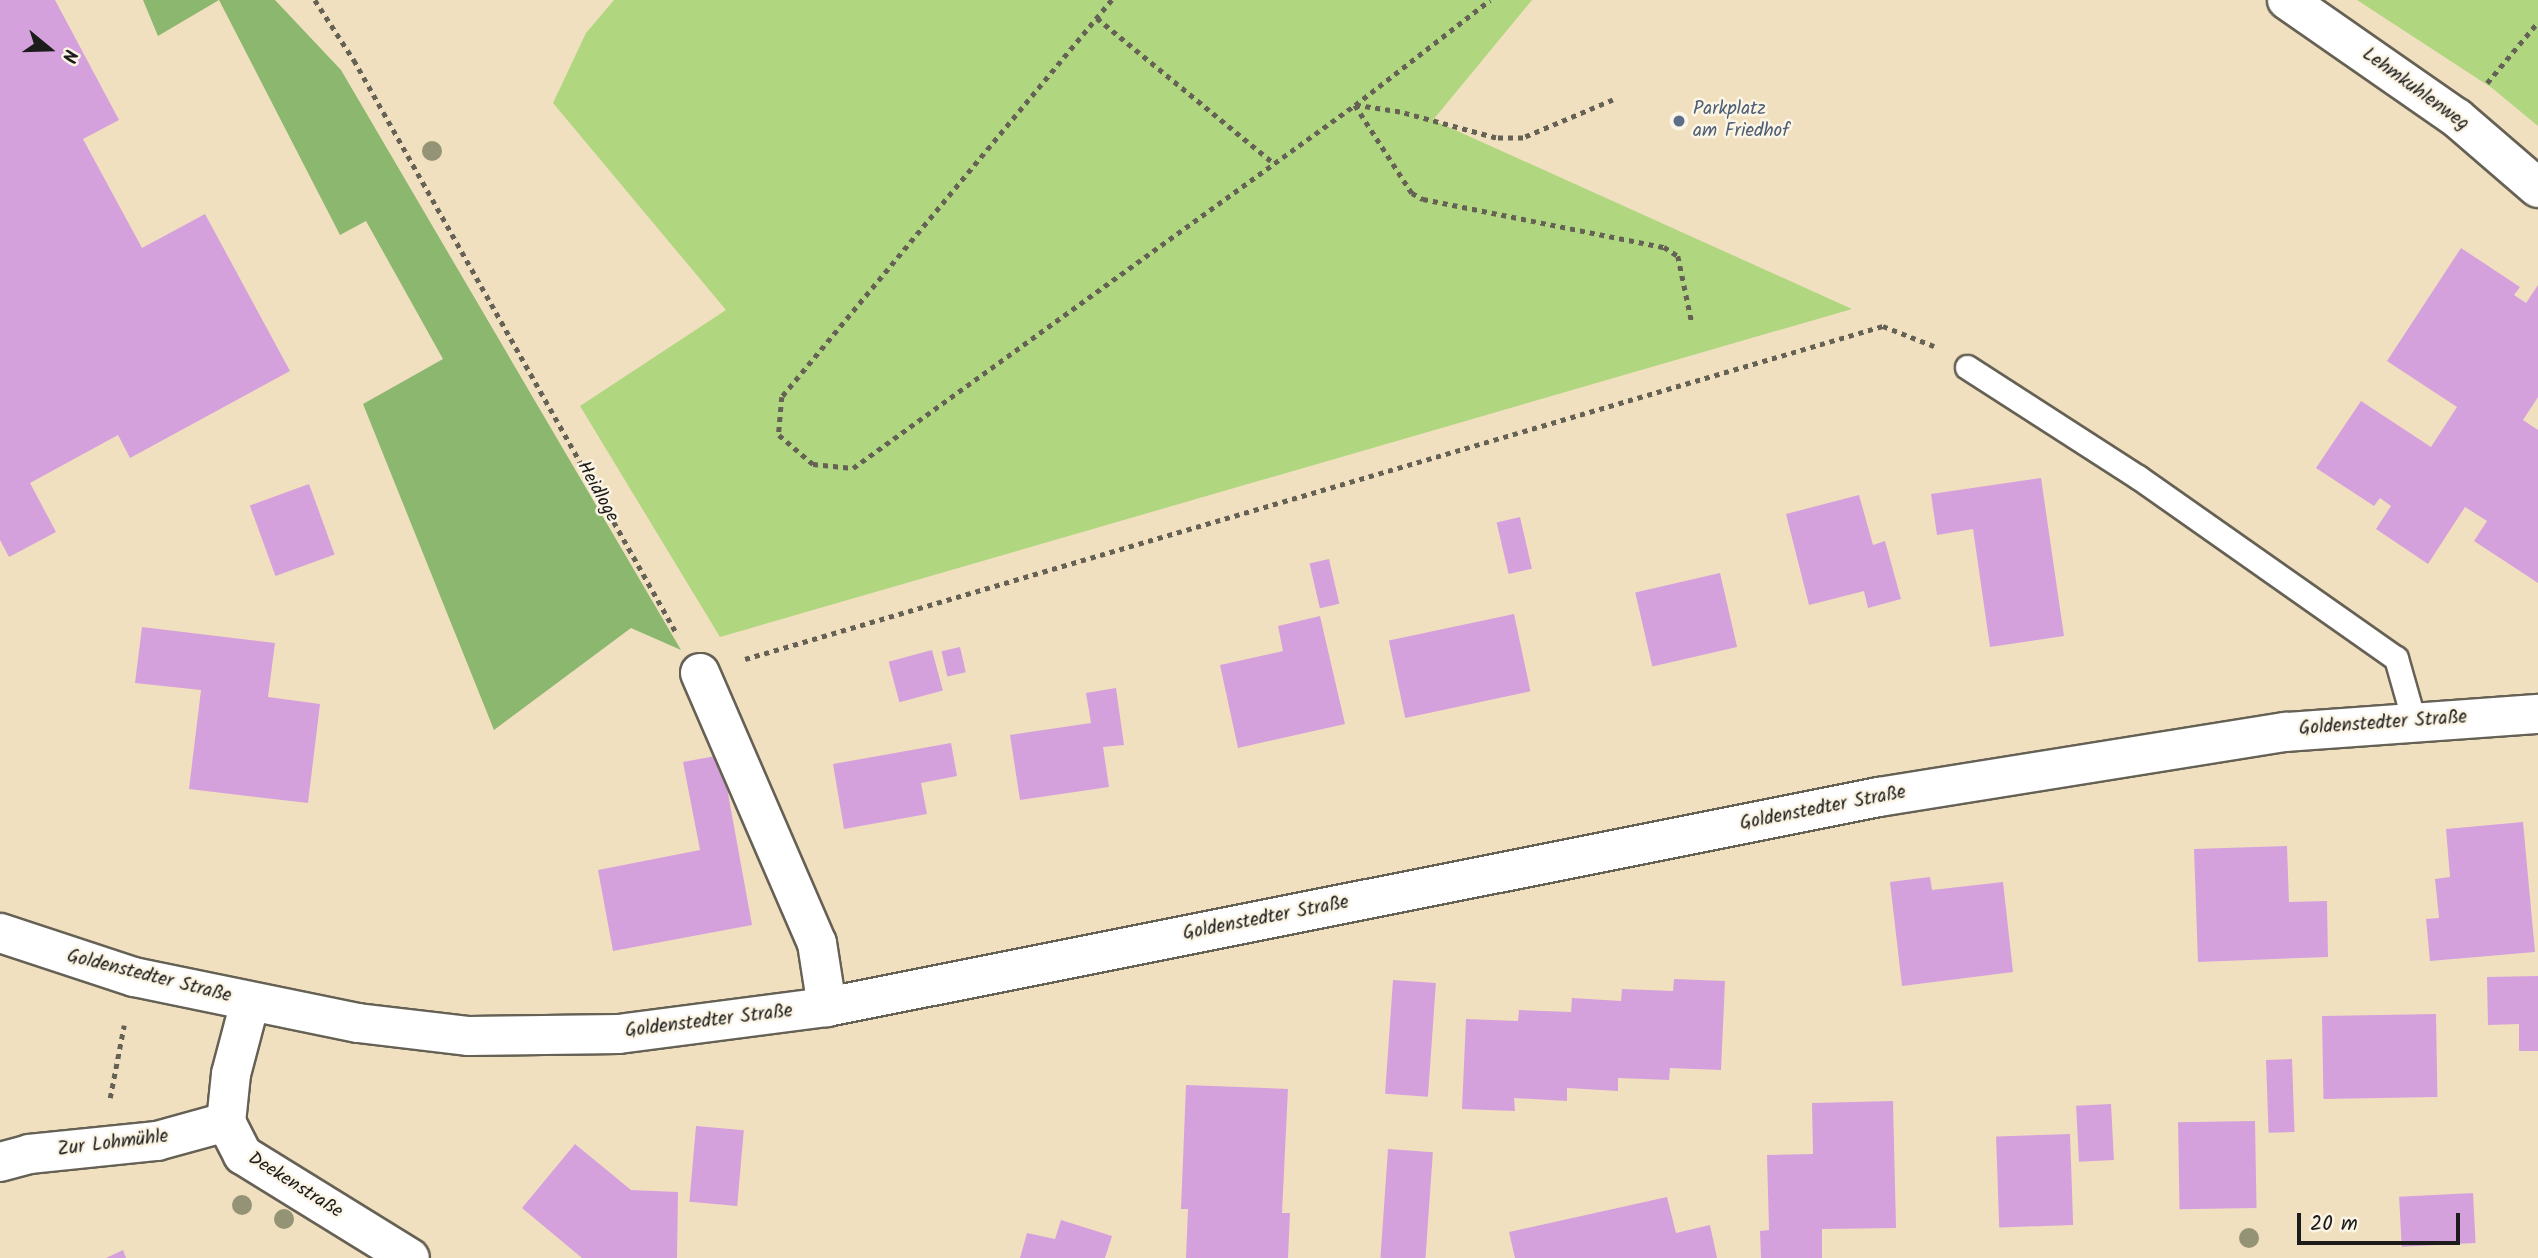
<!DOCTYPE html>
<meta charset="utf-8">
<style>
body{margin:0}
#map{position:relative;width:2538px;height:1258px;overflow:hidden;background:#f0e0c0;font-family:Kalam,sans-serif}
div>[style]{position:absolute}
.green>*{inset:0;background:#b0d67f}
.forest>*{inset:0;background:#8cb76e}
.building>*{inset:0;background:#d5a1dc;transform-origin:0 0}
.path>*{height:4.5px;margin-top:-2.25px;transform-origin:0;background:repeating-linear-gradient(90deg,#666155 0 5px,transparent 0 10px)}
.roads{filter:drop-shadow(2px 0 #666155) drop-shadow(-2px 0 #666155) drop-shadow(0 2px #666155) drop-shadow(0 -2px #666155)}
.lane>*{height:23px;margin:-11.5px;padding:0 11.5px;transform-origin:11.5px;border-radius:11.5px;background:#fff}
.street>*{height:38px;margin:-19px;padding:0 19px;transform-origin:19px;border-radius:19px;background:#fff}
.trees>*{width:20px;height:20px;margin:-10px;border-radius:50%;background:#949376}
.dots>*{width:19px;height:19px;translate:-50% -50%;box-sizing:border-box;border:4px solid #fcf5e5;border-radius:50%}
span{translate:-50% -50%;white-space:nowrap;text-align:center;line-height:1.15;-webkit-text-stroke:5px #fcf5e5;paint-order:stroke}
.street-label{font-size:19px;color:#1c1c1c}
.service-label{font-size:19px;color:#4e5e75}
.left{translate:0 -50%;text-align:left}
.north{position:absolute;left:14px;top:14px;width:70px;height:70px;-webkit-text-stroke:5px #fcf5e5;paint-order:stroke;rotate:109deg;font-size:19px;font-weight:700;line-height:28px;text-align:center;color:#1c1c1c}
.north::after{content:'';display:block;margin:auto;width:24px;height:32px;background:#1c1c1c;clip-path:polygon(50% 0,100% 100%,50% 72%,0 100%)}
.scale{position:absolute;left:2297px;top:1213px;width:163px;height:32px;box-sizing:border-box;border:4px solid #1c1c1c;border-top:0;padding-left:9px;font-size:21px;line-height:24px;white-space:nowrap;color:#1c1c1c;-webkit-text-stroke:5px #fcf5e5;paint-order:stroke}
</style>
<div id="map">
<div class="green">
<div style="clip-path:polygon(614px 0,1532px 0,1433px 120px,1852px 309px,720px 637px,580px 406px,726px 310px,553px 103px,586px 33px)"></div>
<div style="clip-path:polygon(2357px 0,2538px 0,2538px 126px,2492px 88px)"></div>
</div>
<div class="forest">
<div style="clip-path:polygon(143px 0,275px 0,341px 70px,681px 650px,631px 628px,494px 730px,363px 404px,443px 359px,366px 221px,340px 235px,219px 0,158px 36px)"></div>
</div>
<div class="building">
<div style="clip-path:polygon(0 0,55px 0,119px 120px,83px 139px,142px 248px,205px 214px,290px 371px,130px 458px,118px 435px,30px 483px,56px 532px,9px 557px,0 540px)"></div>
<div style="clip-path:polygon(2461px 248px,2520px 287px,2514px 295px,2526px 303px,2538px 285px,2538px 397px,2523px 420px,2538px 430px,2538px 583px,2474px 541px,2487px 521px,2465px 507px,2428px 564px,2376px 529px,2391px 506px,2380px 498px,2374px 506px,2316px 468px,2361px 401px,2431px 447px,2457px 407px,2387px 361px)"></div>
<div style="clip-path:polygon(2041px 478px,2064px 636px,1990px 647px,1973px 529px,1937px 535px,1931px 494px)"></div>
<div style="left:309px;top:484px;width:75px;height:63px;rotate:70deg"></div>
<div style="clip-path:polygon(1859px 495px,1873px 545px,1885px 541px,1901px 599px,1868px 608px,1864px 591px,1809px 605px,1786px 514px)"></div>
<div style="left:1520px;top:517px;width:53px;height:24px;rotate:77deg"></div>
<div style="left:1329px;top:559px;width:46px;height:20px;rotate:77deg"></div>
<div style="left:1720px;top:573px;width:76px;height:87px;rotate:77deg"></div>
<div style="left:1514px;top:614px;width:79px;height:128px;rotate:78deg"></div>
<div style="clip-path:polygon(1320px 616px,1345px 724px,1238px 748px,1220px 665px,1283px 651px,1278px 626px)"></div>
<div style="clip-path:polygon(142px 627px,275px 643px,268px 697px,320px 704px,308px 803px,189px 789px,201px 690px,135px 683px)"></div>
<div style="left:960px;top:647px;width:26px;height:19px;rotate:77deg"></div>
<div style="left:932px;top:650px;width:42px;height:45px;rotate:75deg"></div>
<div style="clip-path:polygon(1116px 688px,1124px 745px,1103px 747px,1109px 787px,1020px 800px,1010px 735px,1091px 723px,1086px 693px)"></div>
<div style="clip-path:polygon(951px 743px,957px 776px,921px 783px,927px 814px,844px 829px,833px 764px)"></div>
<div style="clip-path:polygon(721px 755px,752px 925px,613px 951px,598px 870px,700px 850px,683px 762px)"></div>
<div style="clip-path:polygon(2523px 822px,2535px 952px,2430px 961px,2426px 919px,2439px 918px,2435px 879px,2450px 877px,2446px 829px)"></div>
<div style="clip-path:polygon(2287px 846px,2289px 902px,2327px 901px,2328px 957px,2198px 962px,2194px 849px)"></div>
<div style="clip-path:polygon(1930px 877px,1932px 890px,2003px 882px,2013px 972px,1902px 986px,1890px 882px)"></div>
<div style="clip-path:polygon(2538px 976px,2538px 1051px,2519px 1051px,2519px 1024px,2488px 1025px,2487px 977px)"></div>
<div style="clip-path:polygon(1674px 979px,1725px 981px,1721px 1070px,1670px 1068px,1669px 1080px,1618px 1078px,1618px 1091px,1567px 1088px,1567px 1101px,1514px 1098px,1515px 1111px,1462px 1109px,1466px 1019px,1518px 1021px,1519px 1010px,1571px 1012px,1572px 998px,1621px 1001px,1622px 989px,1673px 991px)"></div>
<div style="left:1393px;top:980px;width:43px;height:114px;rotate:4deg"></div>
<div style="left:2436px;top:1014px;width:83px;height:114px;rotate:89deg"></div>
<div style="left:2292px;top:1059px;width:73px;height:26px;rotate:88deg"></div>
<div style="clip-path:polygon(1186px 1085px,1288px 1089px,1282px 1213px,1290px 1213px,1288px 1258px,1186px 1258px,1188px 1209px,1181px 1209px)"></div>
<div style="clip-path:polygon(1893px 1101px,1896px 1228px,1822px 1229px,1822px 1258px,1761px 1258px,1760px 1231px,1769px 1230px,1767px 1155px,1813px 1154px,1812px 1103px)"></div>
<div style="left:2111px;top:1104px;width:56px;height:35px;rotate:87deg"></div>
<div style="left:2255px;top:1121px;width:87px;height:77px;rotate:89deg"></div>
<div style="left:696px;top:1126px;width:48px;height:76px;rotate:5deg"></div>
<div style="left:2070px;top:1134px;width:91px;height:74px;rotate:88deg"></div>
<div style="clip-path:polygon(575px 1144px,631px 1190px,678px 1192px,677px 1258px,582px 1258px,522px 1208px)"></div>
<div style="left:1388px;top:1149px;width:45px;height:109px;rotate:4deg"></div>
<div style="left:2473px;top:1193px;width:50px;height:74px;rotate:87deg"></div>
<div style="clip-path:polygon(1667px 1197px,1676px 1233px,1710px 1225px,1717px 1258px,1515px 1258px,1509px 1232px)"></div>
<div style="clip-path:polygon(1061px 1220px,1112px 1236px,1105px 1258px,1020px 1258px,1027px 1233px,1055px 1239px)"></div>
<div style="clip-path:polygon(123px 1250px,126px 1258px,106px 1258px)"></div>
</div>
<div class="path">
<div style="left:315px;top:0;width:72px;rotate:57deg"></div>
<div style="left:354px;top:60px;width:659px;rotate:60.63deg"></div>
<div style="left:1112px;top:0;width:516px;rotate:129.73deg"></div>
<div style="left:782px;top:397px;width:38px;rotate:95deg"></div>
<div style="left:779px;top:435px;width:45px;rotate:40.5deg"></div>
<div style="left:813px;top:464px;width:40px;rotate:5.7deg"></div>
<div style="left:853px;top:468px;width:619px;rotate:-35.87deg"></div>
<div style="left:1355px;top:105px;width:171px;rotate:-37.9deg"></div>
<div style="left:1097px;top:18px;width:225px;rotate:39.4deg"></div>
<div style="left:2487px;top:83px;width:80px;rotate:-50.1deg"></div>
<div style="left:1613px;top:100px;width:98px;rotate:157.1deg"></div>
<div style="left:1523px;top:138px;width:27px;rotate:180deg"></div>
<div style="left:1496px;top:138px;width:99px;rotate:-164.8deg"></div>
<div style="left:1400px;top:112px;width:46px;rotate:-171.2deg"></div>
<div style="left:1355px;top:105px;width:105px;rotate:57.1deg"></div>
<div style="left:1412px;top:193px;width:13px;rotate:29deg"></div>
<div style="left:1423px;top:199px;width:246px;rotate:11.3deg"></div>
<div style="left:1664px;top:247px;width:17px;rotate:33deg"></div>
<div style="left:1678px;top:256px;width:68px;rotate:78.2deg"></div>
<div style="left:745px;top:659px;width:1186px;rotate:-16.31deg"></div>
<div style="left:1883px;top:326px;width:55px;rotate:21.4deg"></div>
<div style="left:110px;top:1098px;width:74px;rotate:-79.1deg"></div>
</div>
<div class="roads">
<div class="lane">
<div style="left:1967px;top:367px;width:203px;rotate:32.8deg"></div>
<div style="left:2138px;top:477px;width:315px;rotate:35.1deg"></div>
<div style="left:2396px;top:658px;width:66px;rotate:74.1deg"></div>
</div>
<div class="street">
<div style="left:2287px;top:0;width:207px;rotate:34.8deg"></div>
<div style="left:2457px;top:118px;width:107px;rotate:40.8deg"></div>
<div style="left:700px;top:673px;width:294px;rotate:66.6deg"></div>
<div style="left:817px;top:943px;width:65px;rotate:81.1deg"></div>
<div style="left:0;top:933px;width:141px;rotate:18.2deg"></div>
<div style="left:134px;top:977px;width:229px;rotate:11.6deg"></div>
<div style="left:358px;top:1023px;width:112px;rotate:6.7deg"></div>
<div style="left:469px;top:1036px;width:150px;rotate:-0.8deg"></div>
<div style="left:619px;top:1034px;width:210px;rotate:-7.4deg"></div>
<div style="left:827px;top:1007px;width:1073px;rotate:-11.29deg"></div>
<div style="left:1879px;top:797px;width:412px;rotate:-9.1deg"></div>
<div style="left:2286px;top:732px;width:253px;rotate:-4.1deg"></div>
<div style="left:250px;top:1002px;width:74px;rotate:104.8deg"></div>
<div style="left:231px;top:1074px;width:48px;rotate:95.9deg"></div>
<div style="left:226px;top:1122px;width:37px;rotate:63deg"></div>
<div style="left:243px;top:1155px;width:196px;rotate:31.7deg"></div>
<div style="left:0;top:1162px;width:30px;rotate:-15deg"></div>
<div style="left:29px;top:1154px;width:129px;rotate:-5.8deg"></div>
<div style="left:157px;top:1141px;width:72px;rotate:-15.4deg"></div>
</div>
</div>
<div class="trees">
<div style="left:432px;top:151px"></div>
<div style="left:242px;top:1205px"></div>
<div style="left:284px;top:1219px"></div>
<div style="left:2249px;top:1238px"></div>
</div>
<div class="dots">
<div style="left:1679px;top:121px;background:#5c6f8a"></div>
</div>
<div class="street-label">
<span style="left:2415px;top:90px;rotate:36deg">Lehmkuhlenweg</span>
<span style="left:597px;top:492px;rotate:61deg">Heidloge</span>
<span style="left:2383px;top:724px;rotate:-4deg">Goldenstedter Straße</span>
<span style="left:1823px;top:809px;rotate:-11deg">Goldenstedter Straße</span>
<span style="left:1266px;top:919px;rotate:-11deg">Goldenstedter Straße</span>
<span style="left:149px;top:977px;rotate:14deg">Goldenstedter Straße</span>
<span style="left:709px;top:1022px;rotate:-7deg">Goldenstedter Straße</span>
<span style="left:113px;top:1144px;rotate:-7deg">Zur Lohmühle</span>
<span style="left:295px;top:1186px;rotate:32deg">Deekenstraße</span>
</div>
<div class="service-label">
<span class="left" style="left:1693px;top:121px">Parkplatz<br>am Friedhof</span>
</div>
<div class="north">N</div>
<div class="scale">20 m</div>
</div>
